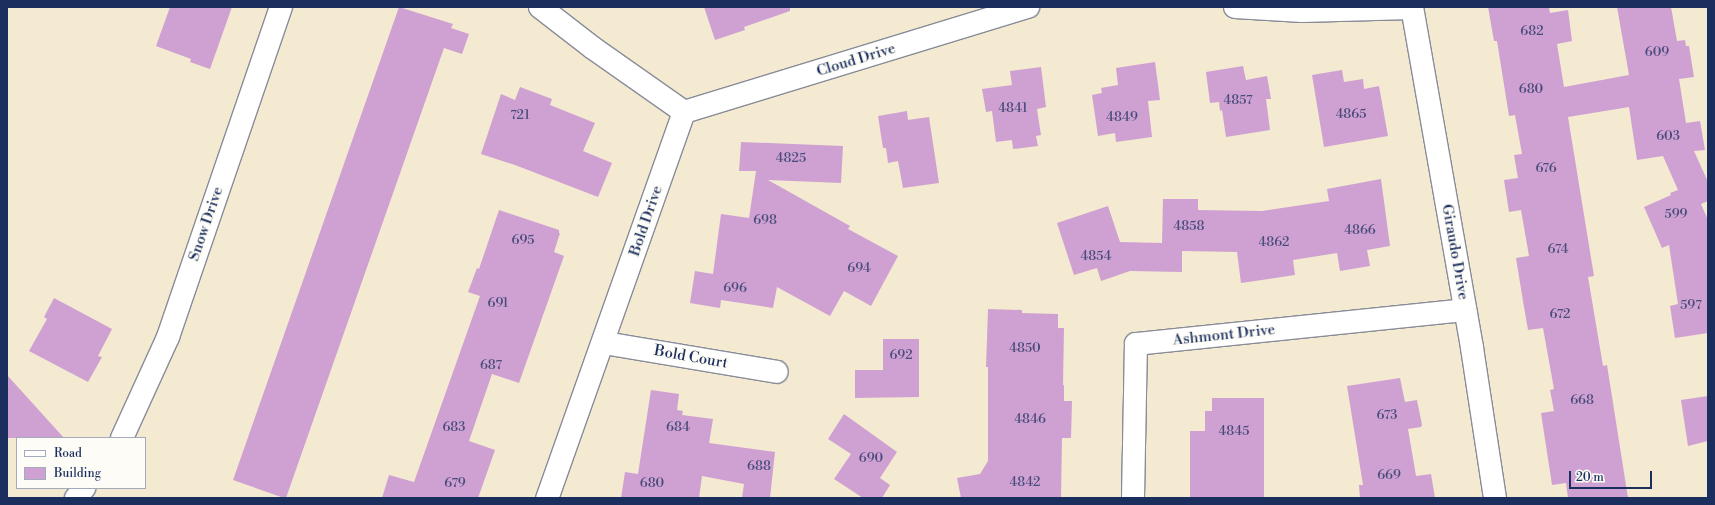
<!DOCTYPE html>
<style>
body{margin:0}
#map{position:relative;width:1715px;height:505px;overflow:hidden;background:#f4e9d1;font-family:"Libre Bodoni",serif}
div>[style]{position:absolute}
.building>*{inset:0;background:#cfa1d2}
.roads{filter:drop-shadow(1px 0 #888c98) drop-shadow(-1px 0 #888c98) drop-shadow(0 1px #888c98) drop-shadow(0 -1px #888c98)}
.minor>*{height:22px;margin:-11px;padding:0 11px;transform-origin:11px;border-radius:11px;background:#fff}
span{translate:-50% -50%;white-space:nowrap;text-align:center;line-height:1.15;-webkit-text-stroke:4px #fdfcf7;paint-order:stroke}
.number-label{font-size:13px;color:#484c7b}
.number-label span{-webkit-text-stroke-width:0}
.street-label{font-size:15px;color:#1b2f5e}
.frame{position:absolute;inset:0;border:8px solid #1b2f5e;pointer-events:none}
.legend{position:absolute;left:16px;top:437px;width:130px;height:52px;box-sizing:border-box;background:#fdfcf7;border:1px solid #a3aaba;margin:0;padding:5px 7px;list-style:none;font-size:12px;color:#1b2f5e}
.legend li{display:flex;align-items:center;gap:8px;height:20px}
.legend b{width:20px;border:1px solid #a3aaba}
.scale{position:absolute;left:1569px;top:471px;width:83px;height:18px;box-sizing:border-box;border:2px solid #1b2f5e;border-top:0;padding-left:5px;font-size:12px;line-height:14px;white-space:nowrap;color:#1b2f5e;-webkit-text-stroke:3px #fdfcf7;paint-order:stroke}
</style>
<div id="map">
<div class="building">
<div style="clip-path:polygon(170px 7px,232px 7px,210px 69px,190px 62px,191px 59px,156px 46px)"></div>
<div style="clip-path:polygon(399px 7px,453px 24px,451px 28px,469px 34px,462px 54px,444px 48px,286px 498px,284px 498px,233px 480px)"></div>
<div style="clip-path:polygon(704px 7px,790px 7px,790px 11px,744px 27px,745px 30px,715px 40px)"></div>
<div style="clip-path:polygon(1488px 7px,1549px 7px,1550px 13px,1568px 10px,1572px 41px,1557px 44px,1564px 87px,1629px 75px,1617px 7px,1671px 7px,1677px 41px,1685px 40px,1686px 46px,1689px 46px,1694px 77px,1679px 79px,1686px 123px,1700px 121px,1705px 150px,1694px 151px,1708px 182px,1708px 201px,1701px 204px,1708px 220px,1708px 333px,1675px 338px,1670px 306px,1678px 304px,1669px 245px,1662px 248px,1644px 207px,1671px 195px,1670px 193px,1678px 190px,1663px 156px,1637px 160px,1629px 107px,1568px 117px,1594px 276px,1588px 277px,1603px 366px,1607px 365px,1628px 498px,1568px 498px,1566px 483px,1552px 485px,1541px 413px,1554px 411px,1550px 390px,1554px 389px,1543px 328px,1528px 330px,1523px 301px,1516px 258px,1529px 256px,1521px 210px,1509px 212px,1504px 180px,1518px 178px,1514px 155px,1522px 154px,1515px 115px,1509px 116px,1497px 41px,1494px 41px)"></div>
<div style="clip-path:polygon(1155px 62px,1160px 100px,1148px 101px,1152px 137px,1116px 142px,1115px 133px,1098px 136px,1092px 95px,1102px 93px,1101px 88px,1118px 85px,1116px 68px)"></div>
<div style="clip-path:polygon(1243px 66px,1246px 80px,1267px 76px,1271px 99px,1266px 99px,1270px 130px,1226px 137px,1222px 110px,1220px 111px,1219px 102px,1210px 103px,1206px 72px)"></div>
<div style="clip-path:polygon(1041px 67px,1046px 107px,1037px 109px,1041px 135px,1036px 136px,1038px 146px,1013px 149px,1012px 140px,996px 142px,992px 111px,986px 112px,982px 89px,1012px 85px,1010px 71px)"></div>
<div style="clip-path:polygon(1342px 70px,1344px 82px,1363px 79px,1364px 89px,1379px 86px,1388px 136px,1324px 147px,1312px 75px)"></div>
<div style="clip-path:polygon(520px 87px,552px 99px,550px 105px,595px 123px,583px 151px,612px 163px,598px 197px,515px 165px,481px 154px,501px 94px,515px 100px)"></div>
<div style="clip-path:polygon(907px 111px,908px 120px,929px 117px,939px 183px,903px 188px,898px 161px,888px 163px,886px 148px,883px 148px,878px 116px)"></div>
<div style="clip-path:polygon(741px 142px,843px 146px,841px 183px,768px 180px,850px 226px,848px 229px,898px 256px,871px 306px,844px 291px,830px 316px,777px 287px,773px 308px,721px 300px,720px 308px,690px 303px,695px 271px,713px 274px,721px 214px,749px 218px,756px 171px,739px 171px)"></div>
<div style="clip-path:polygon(1381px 179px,1390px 246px,1367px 250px,1370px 266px,1340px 271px,1337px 253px,1293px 260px,1295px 275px,1241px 283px,1237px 252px,1182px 251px,1182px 272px,1130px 271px,1101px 281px,1097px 268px,1074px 275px,1057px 223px,1108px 206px,1120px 242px,1162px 243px,1163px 199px,1198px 199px,1198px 210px,1262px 211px,1329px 201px,1327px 189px)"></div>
<div style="clip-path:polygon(499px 210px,559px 230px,559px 233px,560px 233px,554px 252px,564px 256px,519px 383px,492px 374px,469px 441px,495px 450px,478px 498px,382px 498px,389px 475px,414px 482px,480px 296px,468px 292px,477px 268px,479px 269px)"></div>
<div style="clip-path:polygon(54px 298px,112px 329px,98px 356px,102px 357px,88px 382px,29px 351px,47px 319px,44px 317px)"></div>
<div style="clip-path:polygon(988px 309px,1022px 310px,1022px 313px,1058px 314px,1058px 328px,1064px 328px,1063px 385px,1064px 385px,1064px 401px,1072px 401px,1071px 438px,1062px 438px,1061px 498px,961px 498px,957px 478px,980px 474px,988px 461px,988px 367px,986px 367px)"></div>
<div style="clip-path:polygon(883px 339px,919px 339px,919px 397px,855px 398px,855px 370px,883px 370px)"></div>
<div style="clip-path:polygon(7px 375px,64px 438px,7px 438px)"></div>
<div style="clip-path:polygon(1400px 378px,1405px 402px,1417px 400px,1422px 425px,1421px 427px,1408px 429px,1416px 476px,1431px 474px,1435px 498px,1360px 498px,1359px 485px,1363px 485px,1347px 386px)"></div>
<div style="clip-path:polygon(651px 390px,679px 394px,677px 410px,683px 411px,682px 415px,713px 419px,709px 443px,775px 452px,770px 498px,742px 498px,744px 484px,702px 476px,699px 498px,621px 498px,625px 472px,638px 474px)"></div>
<div style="clip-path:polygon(1708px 396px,1708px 441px,1688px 446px,1681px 400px)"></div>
<div style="clip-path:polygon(1212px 398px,1264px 398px,1264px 498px,1190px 498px,1190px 431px,1205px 431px,1205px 411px,1212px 411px)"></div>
<div style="clip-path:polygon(844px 414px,897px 452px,880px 478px,890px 485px,882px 498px,863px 498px,834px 479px,851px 454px,828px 439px)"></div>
</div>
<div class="roads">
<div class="minor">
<div style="left:540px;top:7px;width:67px;rotate:37.7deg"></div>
<div style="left:593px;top:48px;width:111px;rotate:35.1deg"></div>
<div style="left:684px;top:112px;width:410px;rotate:109.5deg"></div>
<div style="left:1235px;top:7px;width:67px;rotate:3.4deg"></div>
<div style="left:1302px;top:11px;width:110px;rotate:-1.6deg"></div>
<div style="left:1412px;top:7px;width:346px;rotate:80deg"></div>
<div style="left:1472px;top:348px;width:152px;rotate:81.3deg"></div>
<div style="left:684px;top:112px;width:360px;rotate:-17deg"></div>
<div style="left:604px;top:343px;width:175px;rotate:9.5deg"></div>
<div style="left:122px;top:438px;width:111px;rotate:-65.5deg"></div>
<div style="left:168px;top:337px;width:349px;rotate:-71.1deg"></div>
<div style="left:76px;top:498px;width:13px;rotate:-51deg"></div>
<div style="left:1133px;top:498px;width:154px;rotate:-88.9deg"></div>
<div style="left:1136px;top:344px;width:331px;rotate:-5.9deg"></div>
</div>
</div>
<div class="number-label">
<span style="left:1532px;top:31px">682</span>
<span style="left:1657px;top:52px">609</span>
<span style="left:1531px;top:89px">680</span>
<span style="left:1238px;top:100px">4857</span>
<span style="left:1013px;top:108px">4841</span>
<span style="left:1351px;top:114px">4865</span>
<span style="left:520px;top:115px">721</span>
<span style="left:1122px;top:117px">4849</span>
<span style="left:1668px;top:136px">603</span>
<span style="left:791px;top:158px">4825</span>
<span style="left:1546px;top:168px">676</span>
<span style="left:1676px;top:214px">599</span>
<span style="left:765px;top:220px">698</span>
<span style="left:1189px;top:226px">4858</span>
<span style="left:1360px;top:230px">4866</span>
<span style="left:523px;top:240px">695</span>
<span style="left:1274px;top:242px">4862</span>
<span style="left:1558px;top:249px">674</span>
<span style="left:1096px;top:256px">4854</span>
<span style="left:859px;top:268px">694</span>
<span style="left:735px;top:288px">696</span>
<span style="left:498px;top:303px">691</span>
<span style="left:1691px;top:305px">597</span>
<span style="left:1560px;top:314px">672</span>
<span style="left:1025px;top:348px">4850</span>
<span style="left:901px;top:355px">692</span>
<span style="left:491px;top:365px">687</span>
<span style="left:1582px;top:400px">668</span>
<span style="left:1387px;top:415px">673</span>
<span style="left:1030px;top:419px">4846</span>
<span style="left:454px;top:427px">683</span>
<span style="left:678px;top:427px">684</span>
<span style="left:1234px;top:431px">4845</span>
<span style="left:871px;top:458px">690</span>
<span style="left:759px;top:466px">688</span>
<span style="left:1389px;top:475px">669</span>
<span style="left:1025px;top:482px">4842</span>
<span style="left:455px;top:483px">679</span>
<span style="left:652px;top:483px">680</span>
</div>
<div class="street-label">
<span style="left:856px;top:60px;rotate:-17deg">Cloud Drive</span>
<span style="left:646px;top:221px;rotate:-71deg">Bold Drive</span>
<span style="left:206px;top:224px;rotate:-71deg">Snow Drive</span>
<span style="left:1455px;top:252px;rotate:80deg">Giraudo Drive</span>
<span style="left:1224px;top:335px;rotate:-6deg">Ashmont Drive</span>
<span style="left:691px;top:357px;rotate:10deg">Bold Court</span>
</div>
<div class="frame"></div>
<ul class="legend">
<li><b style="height:5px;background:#fff"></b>Road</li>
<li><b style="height:11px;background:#cfa1d2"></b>Building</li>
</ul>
<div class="scale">20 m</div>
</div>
